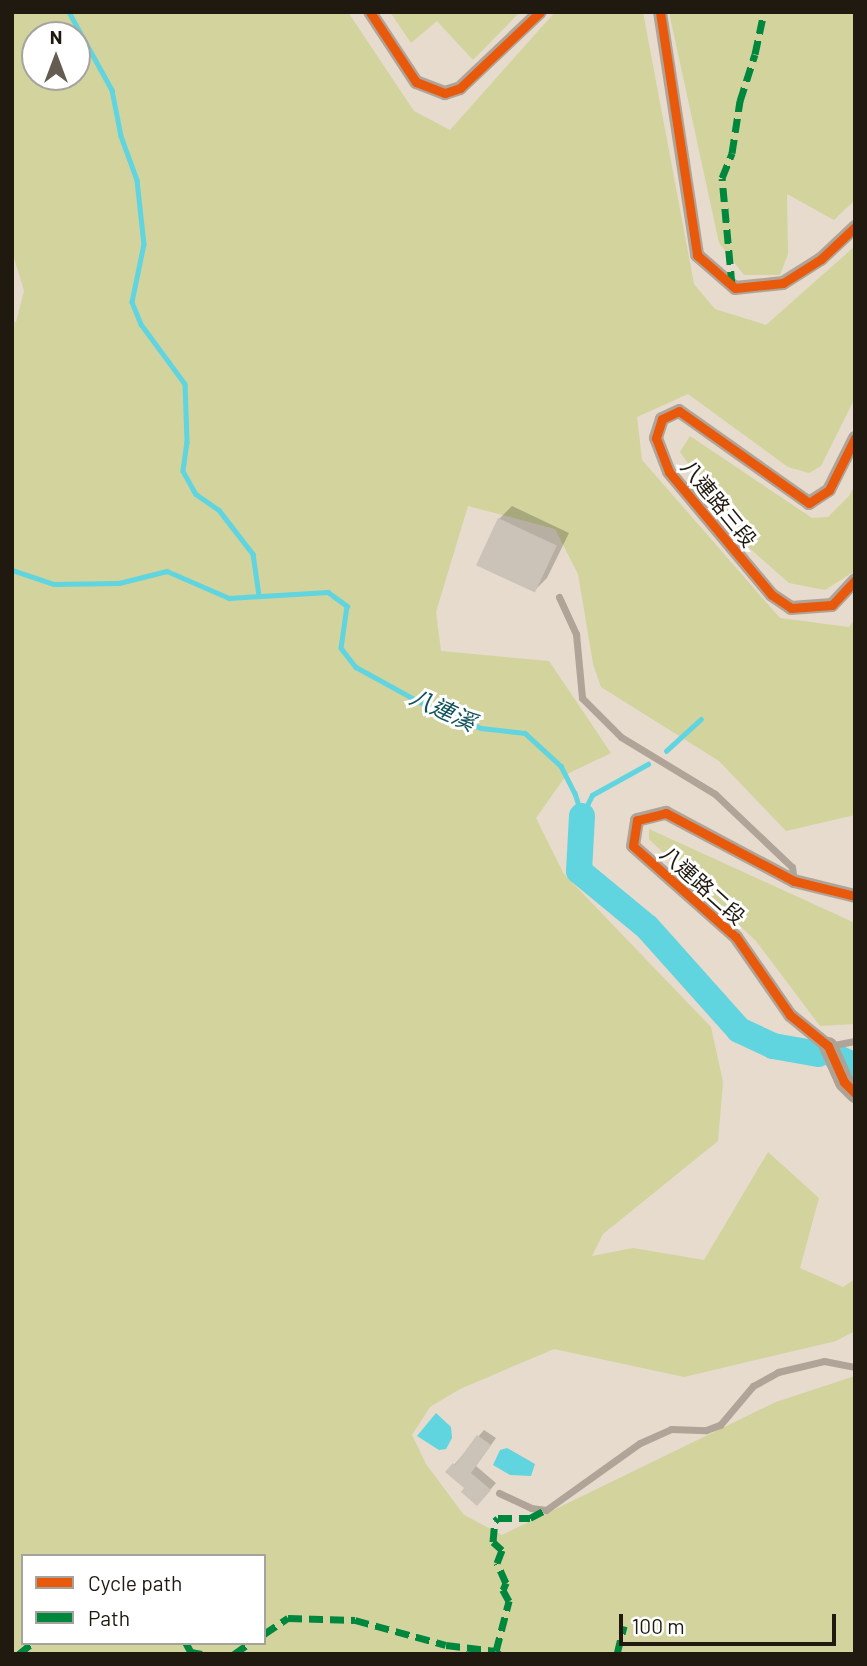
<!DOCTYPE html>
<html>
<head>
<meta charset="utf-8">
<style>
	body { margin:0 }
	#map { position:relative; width:867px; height:1666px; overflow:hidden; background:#e6dbcc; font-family:Barlow,"Noto Sans TC",sans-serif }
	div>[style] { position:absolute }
	.green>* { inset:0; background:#d3d39d }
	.water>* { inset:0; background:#60d4df }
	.shadow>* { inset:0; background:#0003 }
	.stream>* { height:4.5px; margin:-2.25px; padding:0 2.25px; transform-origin:2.25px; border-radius:2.25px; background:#60d4df }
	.river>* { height:26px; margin:-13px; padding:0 13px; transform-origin:13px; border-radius:13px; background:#60d4df }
	.building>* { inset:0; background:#cbc3b7; transform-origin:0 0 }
	.lane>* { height:7px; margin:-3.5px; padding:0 3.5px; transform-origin:3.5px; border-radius:3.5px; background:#afa497 }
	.street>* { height:14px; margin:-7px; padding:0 7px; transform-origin:7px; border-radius:7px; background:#afa497 }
	.secondary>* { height:19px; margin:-9.5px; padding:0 9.5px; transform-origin:9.5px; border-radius:9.5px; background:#aea294 }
	.quiet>* { height:7px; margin-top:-3.5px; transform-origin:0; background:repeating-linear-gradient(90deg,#00873e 0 14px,transparent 0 21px) }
	.cycleway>* { height:9px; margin:-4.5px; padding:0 4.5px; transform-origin:4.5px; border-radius:4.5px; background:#e8590c }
	span { translate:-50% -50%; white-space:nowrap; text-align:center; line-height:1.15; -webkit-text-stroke:6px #fff; paint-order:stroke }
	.street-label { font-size:21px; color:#20190f }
	.water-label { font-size:23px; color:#10525b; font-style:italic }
	.frame { position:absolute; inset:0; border:14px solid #20190f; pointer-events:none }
	.legend { position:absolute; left:21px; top:1554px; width:245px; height:91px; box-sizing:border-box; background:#fff; border:2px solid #a6a39f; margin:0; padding:9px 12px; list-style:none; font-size:21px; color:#20190f }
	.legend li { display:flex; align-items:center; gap:14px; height:35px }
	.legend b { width:35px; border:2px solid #a6a39f }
	.north { position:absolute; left:21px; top:21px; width:70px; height:70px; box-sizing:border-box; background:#fff; border:2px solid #a6a39f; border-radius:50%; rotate:0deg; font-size:19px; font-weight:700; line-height:28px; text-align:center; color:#20190f }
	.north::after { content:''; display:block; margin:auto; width:24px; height:32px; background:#655d51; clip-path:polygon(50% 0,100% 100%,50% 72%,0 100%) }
	.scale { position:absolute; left:619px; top:1614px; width:217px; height:32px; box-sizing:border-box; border:4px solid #20190f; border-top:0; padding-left:9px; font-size:21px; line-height:24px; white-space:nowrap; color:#20190f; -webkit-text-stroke:5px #fff; paint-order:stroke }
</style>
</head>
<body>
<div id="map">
	<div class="green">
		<div style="clip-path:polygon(evenodd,12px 12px,348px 12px,414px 111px,450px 130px,555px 12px,643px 12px,694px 284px,715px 309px,766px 325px,855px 246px,855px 398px,821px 466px,809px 473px,788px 467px,688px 394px,637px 417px,642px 460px,780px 618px,849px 627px,855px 619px,855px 815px,786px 831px,719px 761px,601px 687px,593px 664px,578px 574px,555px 529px,468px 506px,436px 612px,441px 651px,549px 661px,611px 753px,567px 774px,536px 818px,564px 874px,711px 1027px,723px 1082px,718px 1141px,603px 1234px,592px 1256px,633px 1248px,704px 1260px,768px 1152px,819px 1198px,800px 1268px,843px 1287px,855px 1279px,855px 1331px,836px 1341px,684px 1377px,554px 1349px,460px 1389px,430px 1407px,412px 1435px,426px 1464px,464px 1515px,502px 1535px,776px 1402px,855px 1376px,855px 1654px,12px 1654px,12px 322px,16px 322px,24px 291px,12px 251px,12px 12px,35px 35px,77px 35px,77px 77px,35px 77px,35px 35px,12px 12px,23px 1556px,264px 1556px,264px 1643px,23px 1643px,23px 1556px)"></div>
		<div style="clip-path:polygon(390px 12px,520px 12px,473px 60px,437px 21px,411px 43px)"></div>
		<div style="clip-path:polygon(669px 12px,855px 12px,855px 200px,834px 220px,787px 194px,788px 254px,780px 275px,744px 275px,719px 243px)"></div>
		<div style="clip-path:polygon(690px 436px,812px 518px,828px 517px,849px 496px,855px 484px,855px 571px,825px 590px,789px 583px,746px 545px,680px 452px)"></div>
		<div style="clip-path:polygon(649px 829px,855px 923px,855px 1024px,820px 1026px,756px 941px,649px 839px)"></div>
	</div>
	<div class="water">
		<div style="clip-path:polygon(436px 1413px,451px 1427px,452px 1438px,446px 1449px,439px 1450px,417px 1436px)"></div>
		<div style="clip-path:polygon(507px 1448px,535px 1464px,531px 1476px,510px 1475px,493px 1465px,500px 1450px)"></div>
	</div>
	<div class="shadow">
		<div style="clip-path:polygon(512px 506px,569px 533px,547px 578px,534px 591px,499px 519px)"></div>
		<div style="clip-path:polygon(484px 1430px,496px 1438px,476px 1466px,496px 1483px,483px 1498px,448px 1472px)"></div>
	</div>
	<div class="stream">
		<div style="left:69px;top:12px;width:89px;rotate:61.1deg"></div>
		<div style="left:112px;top:90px;width:47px;rotate:78.9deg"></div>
		<div style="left:121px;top:136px;width:47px;rotate:70deg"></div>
		<div style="left:137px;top:180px;width:64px;rotate:83.8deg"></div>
		<div style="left:144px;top:244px;width:59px;rotate:101.7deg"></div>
		<div style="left:132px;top:302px;width:24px;rotate:68deg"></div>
		<div style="left:141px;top:324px;width:74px;rotate:53.7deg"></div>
		<div style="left:185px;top:384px;width:58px;rotate:88deg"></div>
		<div style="left:187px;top:442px;width:29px;rotate:98deg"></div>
		<div style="left:183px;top:471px;width:26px;rotate:61deg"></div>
		<div style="left:196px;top:494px;width:28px;rotate:35deg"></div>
		<div style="left:219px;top:510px;width:56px;rotate:52.3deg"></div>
		<div style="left:253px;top:554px;width:41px;rotate:81.7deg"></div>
		<div style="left:12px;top:570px;width:44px;rotate:18.4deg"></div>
		<div style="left:54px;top:584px;width:65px;rotate:-0.9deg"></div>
		<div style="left:119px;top:583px;width:49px;rotate:-14deg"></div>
		<div style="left:167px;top:571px;width:68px;rotate:23.5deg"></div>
		<div style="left:229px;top:598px;width:99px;rotate:-3.5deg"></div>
		<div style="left:328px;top:592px;width:24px;rotate:36deg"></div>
		<div style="left:347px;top:606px;width:42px;rotate:98.1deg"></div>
		<div style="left:341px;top:648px;width:24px;rotate:52deg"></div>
		<div style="left:356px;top:667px;width:83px;rotate:28.7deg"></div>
		<div style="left:429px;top:707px;width:56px;rotate:22deg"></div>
		<div style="left:481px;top:728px;width:44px;rotate:6.5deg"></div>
		<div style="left:525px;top:733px;width:49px;rotate:42.5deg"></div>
		<div style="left:561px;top:766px;width:30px;rotate:63deg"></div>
		<div style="left:575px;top:793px;width:24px;rotate:73deg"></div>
		<div style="left:666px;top:751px;width:47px;rotate:-42.4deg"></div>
		<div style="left:582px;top:815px;width:22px;rotate:-63deg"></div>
		<div style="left:592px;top:795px;width:64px;rotate:-29deg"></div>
	</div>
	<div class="river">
		<div style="left:582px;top:816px;width:55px;rotate:93.1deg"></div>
		<div style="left:579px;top:871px;width:88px;rotate:39.5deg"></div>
		<div style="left:647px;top:927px;width:138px;rotate:48.2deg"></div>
		<div style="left:739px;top:1030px;width:38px;rotate:25deg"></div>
		<div style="left:773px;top:1046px;width:46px;rotate:10.1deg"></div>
		<div style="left:836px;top:1057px;width:21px;rotate:25deg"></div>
	</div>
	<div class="building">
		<div style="left:498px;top:518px;width:65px;height:52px;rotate:25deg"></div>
		<div style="clip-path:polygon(477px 1435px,491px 1445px,471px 1473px,491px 1490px,477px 1506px,461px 1492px,464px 1488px,445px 1472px,453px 1463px,455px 1465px)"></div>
	</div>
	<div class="lane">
		<div style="left:559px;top:597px;width:41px;rotate:65.3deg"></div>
		<div style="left:576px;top:634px;width:64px;rotate:84.6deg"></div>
		<div style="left:582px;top:698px;width:55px;rotate:45deg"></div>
		<div style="left:621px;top:737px;width:110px;rotate:31.2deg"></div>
		<div style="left:715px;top:794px;width:106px;rotate:43.5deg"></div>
		<div style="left:792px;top:867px;width:14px;rotate:82deg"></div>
		<div style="left:829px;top:1046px;width:26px;rotate:-11deg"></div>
		<div style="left:499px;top:1493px;width:35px;rotate:25deg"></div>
		<div style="left:531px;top:1508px;width:15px;rotate:8deg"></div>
		<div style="left:546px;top:1510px;width:115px;rotate:-35.5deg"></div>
		<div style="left:640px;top:1443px;width:34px;rotate:-24deg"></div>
		<div style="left:671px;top:1429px;width:35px;rotate:2deg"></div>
		<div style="left:706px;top:1430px;width:15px;rotate:-20deg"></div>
		<div style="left:720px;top:1425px;width:51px;rotate:-49.8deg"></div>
		<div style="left:753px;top:1386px;width:29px;rotate:-29deg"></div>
		<div style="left:778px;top:1372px;width:47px;rotate:-13.4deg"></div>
		<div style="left:824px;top:1361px;width:32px;rotate:11deg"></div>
	</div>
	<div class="street">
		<div style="left:370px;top:12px;width:84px;rotate:56.7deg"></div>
		<div style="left:416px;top:82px;width:31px;rotate:21deg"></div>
		<div style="left:445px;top:93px;width:16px;rotate:-18deg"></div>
		<div style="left:460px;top:88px;width:110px;rotate:-43.5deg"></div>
		<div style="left:660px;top:12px;width:246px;rotate:81.3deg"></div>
		<div style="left:697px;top:255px;width:50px;rotate:41deg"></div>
		<div style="left:735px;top:288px;width:48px;rotate:-5.9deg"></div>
		<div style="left:783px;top:283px;width:45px;rotate:-32.3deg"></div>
		<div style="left:821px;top:259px;width:47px;rotate:-43.3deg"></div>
		<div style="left:855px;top:438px;width:58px;rotate:116.6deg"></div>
		<div style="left:829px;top:490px;width:24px;rotate:147deg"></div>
		<div style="left:809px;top:503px;width:159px;rotate:-144.7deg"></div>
		<div style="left:679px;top:411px;width:19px;rotate:155deg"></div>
		<div style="left:662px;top:419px;width:20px;rotate:108deg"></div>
		<div style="left:656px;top:438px;width:36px;rotate:69deg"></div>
		<div style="left:669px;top:472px;width:160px;rotate:50.1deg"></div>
		<div style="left:772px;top:595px;width:23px;rotate:34deg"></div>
		<div style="left:791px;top:608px;width:41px;rotate:-4.2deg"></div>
		<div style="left:832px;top:605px;width:34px;rotate:-47deg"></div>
		<div style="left:828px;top:1046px;width:49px;rotate:-140.8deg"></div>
		<div style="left:790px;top:1015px;width:95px;rotate:-124.7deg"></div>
		<div style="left:736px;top:937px;width:137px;rotate:-138.5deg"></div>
		<div style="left:633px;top:846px;width:26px;rotate:-81deg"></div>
		<div style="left:637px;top:820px;width:30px;rotate:-14deg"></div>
		<div style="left:666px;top:813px;width:145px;rotate:28deg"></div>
		<div style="left:794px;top:881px;width:63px;rotate:13.8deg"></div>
	</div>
	<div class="secondary">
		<div style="left:828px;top:1046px;width:39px;rotate:66deg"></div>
		<div style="left:844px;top:1082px;width:16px;rotate:45deg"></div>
	</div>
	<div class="quiet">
		<div style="left:732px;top:285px;width:107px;rotate:-95.3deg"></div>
		<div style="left:722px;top:178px;width:27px;rotate:-68deg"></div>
		<div style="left:732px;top:153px;width:53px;rotate:-81.3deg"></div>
		<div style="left:740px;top:101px;width:49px;rotate:-72.3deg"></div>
		<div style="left:755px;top:54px;width:43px;rotate:-77.9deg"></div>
		<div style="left:264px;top:1634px;width:29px;rotate:-34deg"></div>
		<div style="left:288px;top:1618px;width:67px;rotate:1.7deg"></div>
		<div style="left:355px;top:1620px;width:94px;rotate:15.4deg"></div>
		<div style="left:446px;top:1645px;width:50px;rotate:6.8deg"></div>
		<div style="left:186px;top:1643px;width:10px;rotate:61deg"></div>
		<div style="left:191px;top:1652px;width:11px;rotate:10deg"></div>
		<div style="left:19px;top:1654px;width:17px;rotate:-40deg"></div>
		<div style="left:234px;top:1654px;width:19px;rotate:-35deg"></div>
		<div style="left:499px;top:1654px;width:4px;rotate:-135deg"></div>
		<div style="left:496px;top:1651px;width:52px;rotate:-75.4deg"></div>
		<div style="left:509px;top:1601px;width:13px;rotate:-119deg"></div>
		<div style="left:503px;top:1590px;width:8px;rotate:-67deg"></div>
		<div style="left:506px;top:1583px;width:22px;rotate:-114deg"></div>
		<div style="left:497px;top:1563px;width:14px;rotate:-69deg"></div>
		<div style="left:502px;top:1550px;width:12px;rotate:-138deg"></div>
		<div style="left:493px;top:1542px;width:21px;rotate:-85deg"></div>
		<div style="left:495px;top:1521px;width:4px;rotate:-45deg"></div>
		<div style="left:498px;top:1518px;width:32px"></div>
		<div style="left:530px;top:1518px;width:19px;rotate:-28deg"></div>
		<div style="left:617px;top:1654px;width:29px;rotate:-76deg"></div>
	</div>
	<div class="cycleway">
		<div style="left:370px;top:12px;width:84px;rotate:56.7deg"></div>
		<div style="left:416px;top:82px;width:31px;rotate:21deg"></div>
		<div style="left:445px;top:93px;width:16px;rotate:-18deg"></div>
		<div style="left:460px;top:88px;width:110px;rotate:-43.5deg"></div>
		<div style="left:660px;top:12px;width:246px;rotate:81.3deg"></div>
		<div style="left:697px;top:255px;width:50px;rotate:41deg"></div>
		<div style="left:735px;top:288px;width:48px;rotate:-5.9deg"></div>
		<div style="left:783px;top:283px;width:45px;rotate:-32.3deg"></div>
		<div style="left:821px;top:259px;width:47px;rotate:-43.3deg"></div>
		<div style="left:855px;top:438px;width:58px;rotate:116.6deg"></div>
		<div style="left:829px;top:490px;width:24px;rotate:147deg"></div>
		<div style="left:809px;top:503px;width:159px;rotate:-144.7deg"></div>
		<div style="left:679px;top:411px;width:19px;rotate:155deg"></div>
		<div style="left:662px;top:419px;width:20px;rotate:108deg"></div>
		<div style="left:656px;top:438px;width:36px;rotate:69deg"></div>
		<div style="left:669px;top:472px;width:160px;rotate:50.1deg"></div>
		<div style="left:772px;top:595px;width:23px;rotate:34deg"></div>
		<div style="left:791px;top:608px;width:41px;rotate:-4.2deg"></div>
		<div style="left:832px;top:605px;width:34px;rotate:-47deg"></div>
		<div style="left:855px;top:896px;width:63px;rotate:-166.2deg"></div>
		<div style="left:794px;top:881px;width:145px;rotate:-152deg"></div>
		<div style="left:666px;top:813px;width:30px;rotate:166deg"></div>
		<div style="left:637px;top:820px;width:26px;rotate:99deg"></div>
		<div style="left:633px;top:846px;width:137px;rotate:41.5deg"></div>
		<div style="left:736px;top:937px;width:95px;rotate:55.3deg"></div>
		<div style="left:790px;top:1015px;width:49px;rotate:39.2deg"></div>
		<div style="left:828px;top:1046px;width:39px;rotate:66deg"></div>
		<div style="left:844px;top:1082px;width:16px;rotate:45deg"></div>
	</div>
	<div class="street-label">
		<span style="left:719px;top:503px;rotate:51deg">八連路三段</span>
		<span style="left:703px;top:885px;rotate:42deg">八連路二段</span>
	</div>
	<div class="water-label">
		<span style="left:443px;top:709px;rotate:25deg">八連溪</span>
	</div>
	<div class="frame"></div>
	<ul class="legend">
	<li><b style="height:9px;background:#e8590c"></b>Cycle path</li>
	<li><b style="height:9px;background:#00873e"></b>Path</li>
	</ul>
	<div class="north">N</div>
	<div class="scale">100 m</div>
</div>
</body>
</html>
